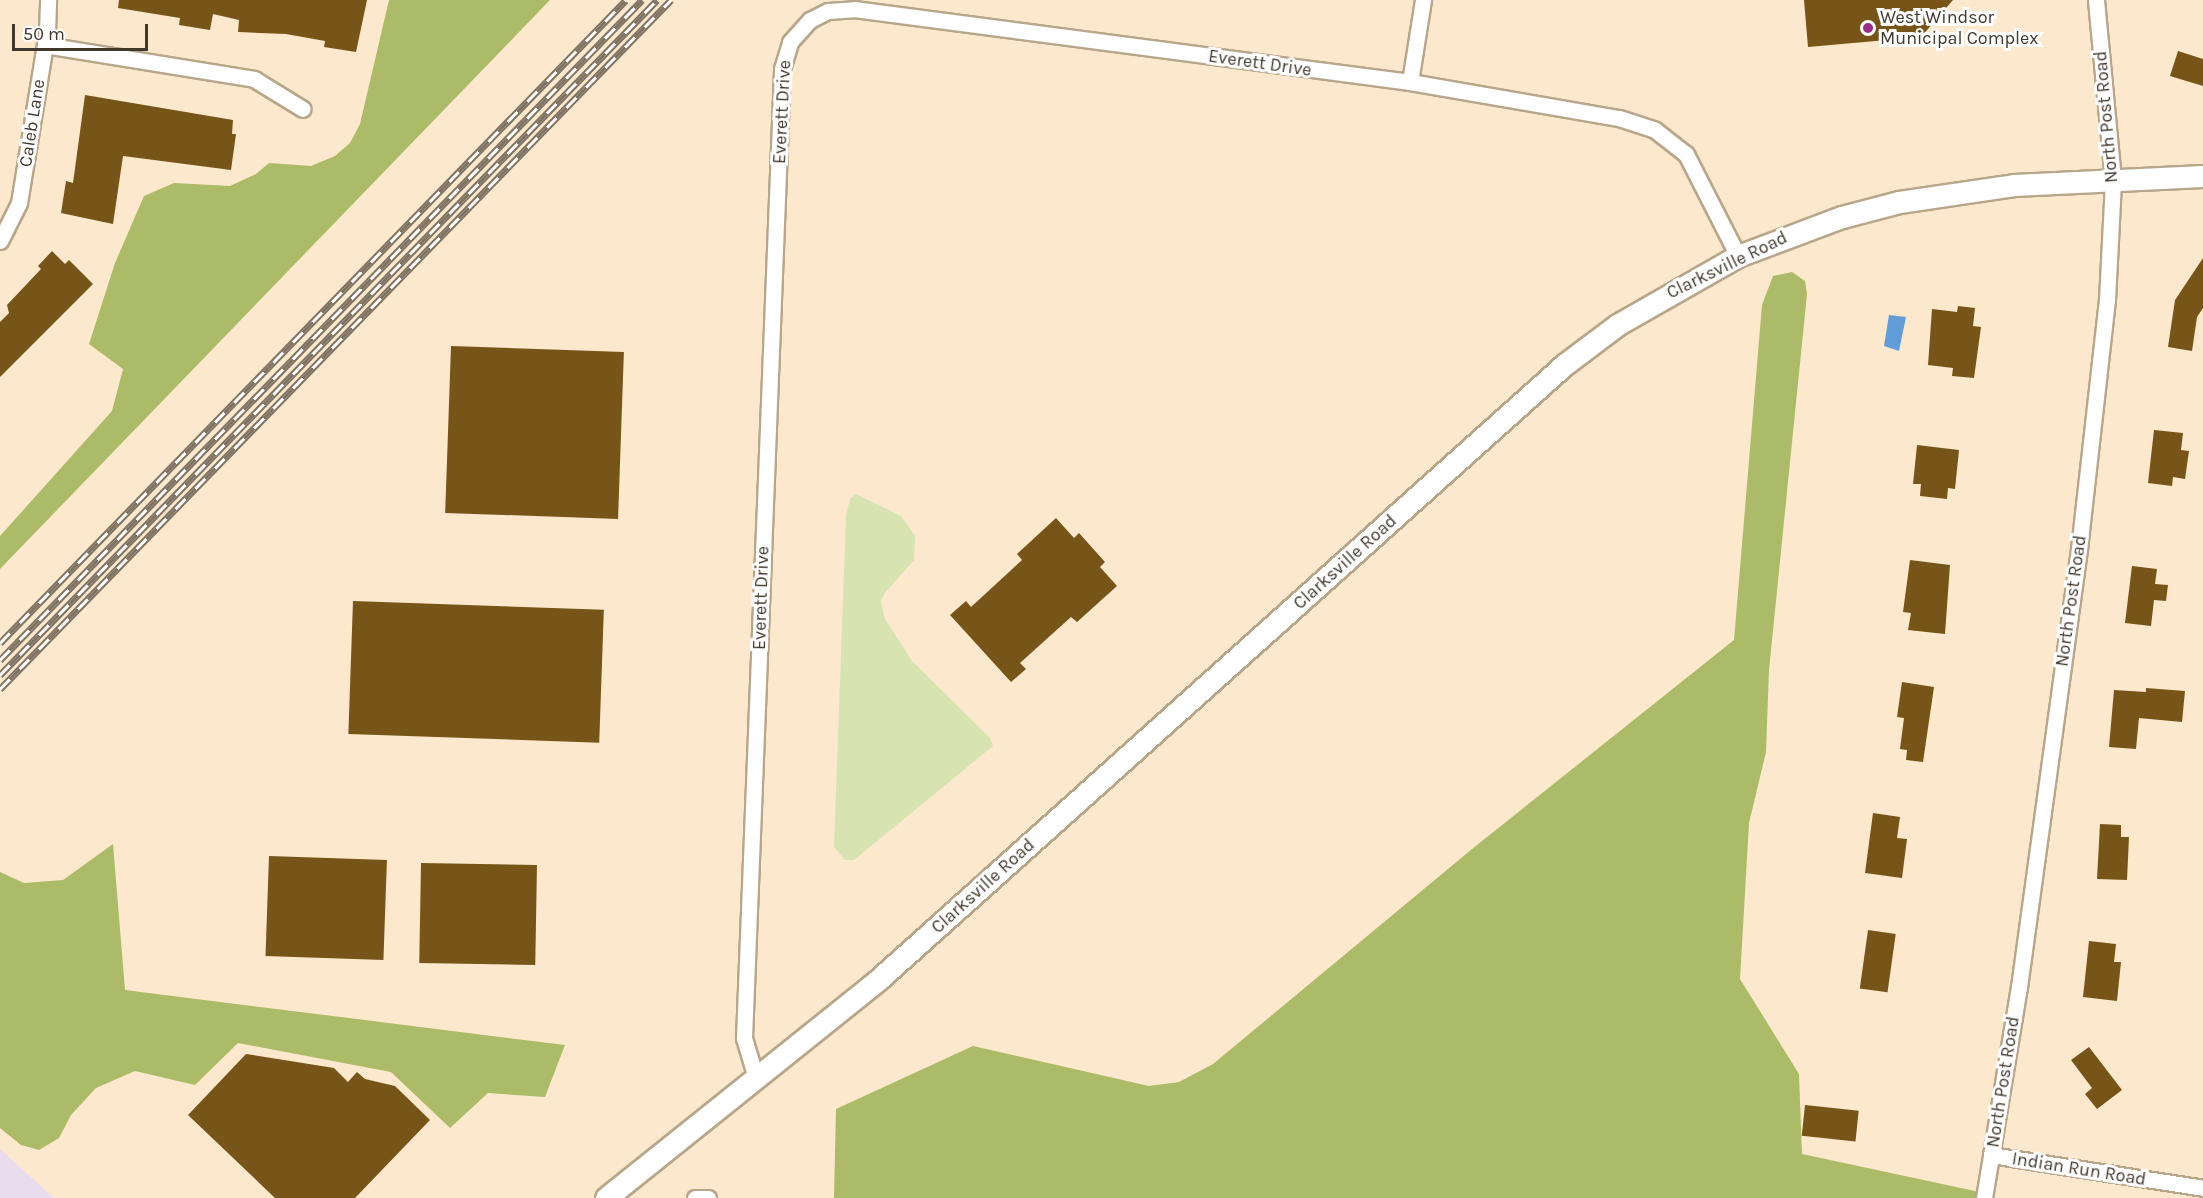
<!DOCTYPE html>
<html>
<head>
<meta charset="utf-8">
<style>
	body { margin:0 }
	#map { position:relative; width:2203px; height:1198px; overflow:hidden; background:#fce8cc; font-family:Karla,sans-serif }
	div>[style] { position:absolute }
	.commercial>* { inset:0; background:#eadcef }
	.green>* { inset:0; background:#d8e3b2 }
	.forest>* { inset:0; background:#abbb67 }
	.water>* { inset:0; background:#619dd9 }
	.building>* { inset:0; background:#775518; transform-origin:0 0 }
	.roads { filter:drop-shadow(2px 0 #b8a68b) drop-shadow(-2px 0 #b8a68b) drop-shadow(0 2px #b8a68b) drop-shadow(0 -2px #b8a68b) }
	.street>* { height:15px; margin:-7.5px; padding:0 7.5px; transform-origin:7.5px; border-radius:7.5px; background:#fff }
	.secondary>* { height:21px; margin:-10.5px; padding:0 10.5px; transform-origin:10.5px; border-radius:10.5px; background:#fff }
	.rail>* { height:7px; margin-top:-3.5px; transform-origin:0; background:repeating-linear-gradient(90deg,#fff 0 14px,#7f7363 0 28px); box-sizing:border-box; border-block:2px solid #7f7363 }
	.dots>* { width:16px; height:16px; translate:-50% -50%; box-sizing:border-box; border:3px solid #fff; border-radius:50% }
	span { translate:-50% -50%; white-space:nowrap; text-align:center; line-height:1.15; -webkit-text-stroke:6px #fff; paint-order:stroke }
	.poi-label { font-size:18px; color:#40382d }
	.left { translate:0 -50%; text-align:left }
	.street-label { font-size:18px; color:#40382d }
	.scale { position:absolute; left:12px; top:24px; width:136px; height:27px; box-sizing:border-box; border:3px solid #40382d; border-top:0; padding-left:8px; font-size:18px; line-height:21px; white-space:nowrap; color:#40382d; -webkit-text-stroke:4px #fff; paint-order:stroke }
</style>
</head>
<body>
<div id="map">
	<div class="commercial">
		<div style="clip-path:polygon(0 1149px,54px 1198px,0 1198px)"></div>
	</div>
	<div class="green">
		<div style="clip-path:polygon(856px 494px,901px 516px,915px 536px,914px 560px,884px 594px,881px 602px,885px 619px,912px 661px,990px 738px,993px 746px,854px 860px,845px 860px,834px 847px,846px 516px,850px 499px)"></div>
	</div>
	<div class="forest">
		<div style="clip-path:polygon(389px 0,550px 0,0 569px,0 536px,112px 411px,123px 369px,89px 344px,115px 263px,144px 196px,174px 183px,230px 186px,256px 174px,269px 163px,311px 166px,335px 156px,350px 143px,360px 124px)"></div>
		<div style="clip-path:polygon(1792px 272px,1805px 281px,1807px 294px,1769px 670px,1766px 752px,1749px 823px,1740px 979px,1799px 1074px,1802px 1154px,1989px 1194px,1988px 1198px,834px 1198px,836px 1109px,973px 1046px,1149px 1086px,1179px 1082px,1213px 1064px,1472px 849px,1734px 640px,1762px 305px,1773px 276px)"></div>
		<div style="clip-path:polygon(113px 844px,125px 990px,565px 1045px,545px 1097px,488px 1093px,450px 1128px,391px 1072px,238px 1043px,195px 1085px,135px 1071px,96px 1088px,71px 1115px,59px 1138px,39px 1150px,21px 1145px,0 1128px,0 872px,24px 883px,63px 880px)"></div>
	</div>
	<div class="water">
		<div style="clip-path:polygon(1889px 315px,1906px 317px,1899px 351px,1884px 346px)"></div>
	</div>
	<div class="building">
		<div style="clip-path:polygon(119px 0,367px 0,356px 52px,324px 47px,325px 41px,286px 34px,238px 32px,239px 20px,213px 14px,210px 30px,179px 25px,180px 18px,118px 8px)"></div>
		<div style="clip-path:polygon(1804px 0,1953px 0,1921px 37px,1808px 47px)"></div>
		<div style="clip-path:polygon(2178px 51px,2203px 59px,2203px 86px,2170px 76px)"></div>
		<div style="clip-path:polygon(85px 95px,233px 120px,232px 134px,236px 134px,231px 170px,123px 156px,113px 224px,61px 213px,66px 181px,73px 183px)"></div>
		<div style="clip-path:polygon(52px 251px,65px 264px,69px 260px,93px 284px,0 377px,0 322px,9px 313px,7px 305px,41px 269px,38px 266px)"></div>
		<div style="clip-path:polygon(2203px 258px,2203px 308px,2197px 317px,2192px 351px,2168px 347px,2175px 300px)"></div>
		<div style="clip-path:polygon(1958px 306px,1975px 308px,1973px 326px,1981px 327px,1974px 378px,1952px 376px,1953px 368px,1928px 365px,1932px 309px,1957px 312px)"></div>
		<div style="left:451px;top:346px;width:173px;height:167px;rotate:2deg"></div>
		<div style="clip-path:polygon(2154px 430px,2183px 433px,2181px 450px,2189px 451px,2185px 479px,2173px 477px,2172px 486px,2148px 483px)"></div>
		<div style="clip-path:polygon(1917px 445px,1959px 450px,1955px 489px,1948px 488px,1947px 499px,1920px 496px,1921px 484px,1913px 484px)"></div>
		<div style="clip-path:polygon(1056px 518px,1074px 538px,1079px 533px,1105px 562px,1100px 567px,1117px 586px,1077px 622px,1071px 617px,1020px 663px,1026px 669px,1011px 682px,950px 615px,966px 601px,971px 607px,1022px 560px,1017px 554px)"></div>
		<div style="clip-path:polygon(1910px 560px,1950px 565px,1945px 634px,1908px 630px,1911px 613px,1903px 612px)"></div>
		<div style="clip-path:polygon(2132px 566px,2157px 569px,2155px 584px,2168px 585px,2166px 601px,2154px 600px,2151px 626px,2125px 623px)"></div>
		<div style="left:353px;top:601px;width:251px;height:133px;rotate:2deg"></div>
		<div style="clip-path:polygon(1902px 682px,1934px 687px,1923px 762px,1906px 760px,1907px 750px,1900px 749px,1904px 718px,1897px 717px)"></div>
		<div style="clip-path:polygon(2146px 688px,2185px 691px,2182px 722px,2139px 718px,2136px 749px,2109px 747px,2114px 690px,2146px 692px)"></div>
		<div style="clip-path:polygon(1873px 813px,1900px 817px,1897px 838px,1907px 839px,1902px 878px,1865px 873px)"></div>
		<div style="clip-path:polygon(2100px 824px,2121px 825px,2121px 837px,2129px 837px,2127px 880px,2097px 879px)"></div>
		<div style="left:269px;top:856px;width:118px;height:100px;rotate:2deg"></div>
		<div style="left:421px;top:863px;width:116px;height:100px;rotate:1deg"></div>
		<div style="left:1868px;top:930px;width:28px;height:59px;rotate:8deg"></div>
		<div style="clip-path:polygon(2089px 941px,2116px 944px,2114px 962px,2121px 962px,2117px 1001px,2083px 997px)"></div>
		<div style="clip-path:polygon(2089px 1047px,2122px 1090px,2097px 1109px,2085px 1094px,2092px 1088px,2071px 1060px)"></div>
		<div style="clip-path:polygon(246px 1054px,334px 1068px,348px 1082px,357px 1072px,365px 1079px,395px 1086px,430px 1120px,355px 1198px,275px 1198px,188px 1115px)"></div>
		<div style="left:1805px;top:1105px;width:54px;height:31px;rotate:6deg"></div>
	</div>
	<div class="roads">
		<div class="street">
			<div style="left:45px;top:45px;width:212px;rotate:9.2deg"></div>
			<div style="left:254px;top:79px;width:57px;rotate:31.5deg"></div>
			<div style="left:1410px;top:82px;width:83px;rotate:-81deg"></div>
			<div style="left:0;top:241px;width:42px;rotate:-63.4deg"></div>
			<div style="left:19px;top:203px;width:173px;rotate:-80.7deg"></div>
			<div style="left:47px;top:32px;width:32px;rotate:-88deg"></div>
			<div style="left:756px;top:1078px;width:42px;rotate:-106.7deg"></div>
			<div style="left:744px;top:1038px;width:970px;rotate:-87.75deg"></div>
			<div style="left:782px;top:69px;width:28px;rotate:-73deg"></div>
			<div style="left:790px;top:42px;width:30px;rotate:-48deg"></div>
			<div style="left:810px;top:20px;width:20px;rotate:-27deg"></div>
			<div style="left:828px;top:11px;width:26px;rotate:-4deg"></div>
			<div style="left:854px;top:9px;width:561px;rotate:7.48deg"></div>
			<div style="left:1410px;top:82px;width:212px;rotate:9.8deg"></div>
			<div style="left:1619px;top:118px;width:38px;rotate:18deg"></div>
			<div style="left:1655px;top:130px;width:39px;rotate:38deg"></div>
			<div style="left:1686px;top:154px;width:114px;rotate:63deg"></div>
			<div style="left:1991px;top:1155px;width:215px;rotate:8.8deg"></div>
			<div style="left:695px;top:1198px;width:13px"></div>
			<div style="left:1984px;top:1198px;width:214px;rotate:-80.6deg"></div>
			<div style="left:2019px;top:987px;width:442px;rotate:-82.2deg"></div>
			<div style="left:2079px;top:549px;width:251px;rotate:-83.6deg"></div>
			<div style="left:2107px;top:300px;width:120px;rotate:-87.1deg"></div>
			<div style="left:2113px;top:180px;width:181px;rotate:-95.4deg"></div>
		</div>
		<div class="secondary">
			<div style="left:606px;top:1198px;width:350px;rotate:-38.7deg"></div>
			<div style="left:879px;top:979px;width:920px;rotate:-41.87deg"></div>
			<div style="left:1564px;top:365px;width:66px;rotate:-37deg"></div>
			<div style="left:1617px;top:325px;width:139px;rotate:-29.7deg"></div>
			<div style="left:1738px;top:256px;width:111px;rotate:-20.6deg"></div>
			<div style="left:1842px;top:217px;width:59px;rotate:-14.7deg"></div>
			<div style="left:1899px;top:202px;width:116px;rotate:-8.4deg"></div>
			<div style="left:2014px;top:185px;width:189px;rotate:-2.7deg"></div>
		</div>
	</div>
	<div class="rail">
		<div style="left:0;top:643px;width:897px;rotate:-45.77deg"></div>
		<div style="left:0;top:660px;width:921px;rotate:-45.79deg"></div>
		<div style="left:0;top:675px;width:942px;rotate:-45.77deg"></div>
		<div style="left:0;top:689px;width:962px;rotate:-45.76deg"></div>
	</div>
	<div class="dots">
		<div style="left:1868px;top:28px;background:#9c2c89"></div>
	</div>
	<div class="poi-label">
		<span class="left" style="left:1880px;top:28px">West Windsor<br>Municipal Complex</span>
	</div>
	<div class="street-label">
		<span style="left:1260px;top:63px;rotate:8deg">Everett Drive</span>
		<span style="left:782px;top:112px;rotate:-87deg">Everett Drive</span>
		<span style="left:2106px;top:117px;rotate:-95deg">North Post Road</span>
		<span style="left:32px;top:123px;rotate:-81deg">Caleb Lane</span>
		<span style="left:1727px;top:265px;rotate:-26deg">Clarksville Road</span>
		<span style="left:1345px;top:562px;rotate:-42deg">Clarksville Road</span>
		<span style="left:761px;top:598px;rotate:-88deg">Everett Drive</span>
		<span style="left:2071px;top:601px;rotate:-82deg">North Post Road</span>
		<span style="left:983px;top:886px;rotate:-42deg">Clarksville Road</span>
		<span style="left:2003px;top:1082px;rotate:-81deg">North Post Road</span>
		<span style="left:2079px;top:1169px;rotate:9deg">Indian Run Road</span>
	</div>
	<div class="scale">50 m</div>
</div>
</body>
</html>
